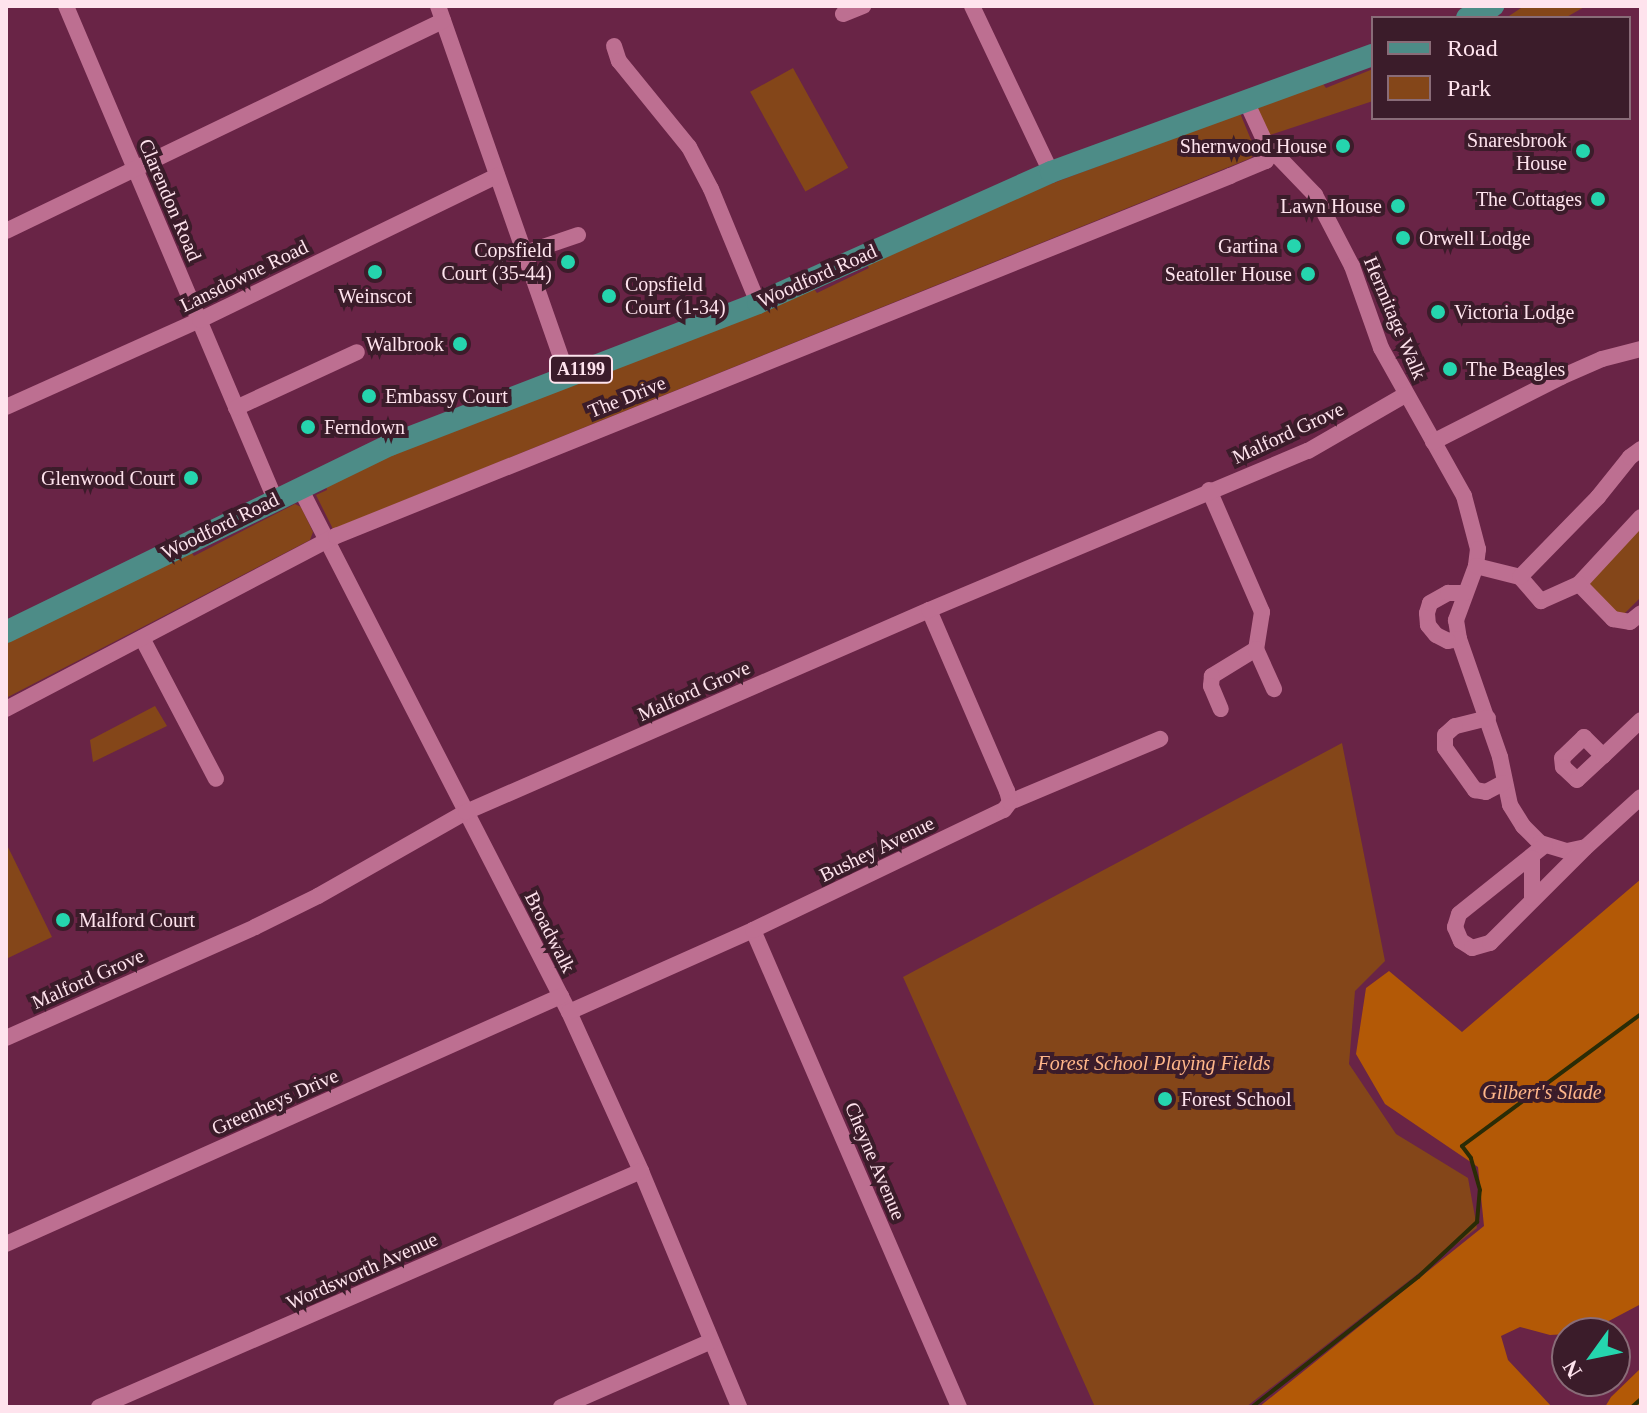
<!DOCTYPE html>
<html>
<head>
<meta charset="utf-8">
<style>
	body { margin:0 }
	#map { position:relative; width:1647px; height:1413px; overflow:hidden; background:#692446; font-family:Georgia,serif }
	div>[style] { position:absolute }
	.green>* { inset:0; background:#844619; transform-origin:0 0 }
	.forest>* { inset:0; background:#b35906 }
	.stream>* { height:4px; margin:-2px; padding:0 2px; transform-origin:2px; border-radius:2px; background:#2a2c06 }
	.minor>* { height:16px; margin:-8px; padding:0 8px; transform-origin:8px; border-radius:8px; background:#bd6f91 }
	.major>* { height:22px; margin:-11px; padding:0 11px; transform-origin:11px; border-radius:11px; background:#4d8c87 }
	.dots>* { width:22px; height:22px; translate:-50% -50%; box-sizing:border-box; border:4px solid #3b1c2a; border-radius:50% }
	span { translate:-50% -50%; white-space:nowrap; text-align:center; line-height:1.15; -webkit-text-stroke:8px #3b1c2a; paint-order:stroke }
	.shield-label span { padding:2px 6px; background:#3b1c2a; border:2px solid; border-radius:6px; -webkit-text-stroke-width:0 }
	.shield-label { font-size:18px; color:#fee3ed; font-weight:700 }
	.poi-label { font-size:20px; color:#fee3ed }
	.right { translate:-100% -50%; text-align:right }
	.left { translate:0 -50%; text-align:left }
	.street-label { font-size:20px; color:#fee3ed }
	.park-label { font-size:20px; color:#ffb68a; font-style:italic }
	.frame { position:absolute; inset:0; border:8px solid #fee3ed; pointer-events:none }
	.legend { position:absolute; left:1371px; top:16px; width:260px; height:104px; box-sizing:border-box; background:#3b1c2a; border:2px solid #896c78; margin:0; padding:10px 14px; list-style:none; font-size:24px; color:#fee3ed }
	.legend li { display:flex; align-items:center; gap:16px; height:40px }
	.legend b { width:40px; border:2px solid #896c78 }
	.north { position:absolute; left:1551px; top:1317px; width:80px; height:80px; box-sizing:border-box; background:#3b1c2a; border:2px solid #896c78; border-radius:50%; rotate:237deg; font-size:22px; font-weight:700; line-height:32px; text-align:center; color:#fee3ed }
	.north::after { content:''; display:block; margin:auto; width:28px; height:36px; background:#25d5ae; clip-path:polygon(50% 0,100% 100%,50% 72%,0 100%) }
</style>
</head>
<body>
<div id="map">
	<div class="green">
		<div style="clip-path:polygon(1524px 6px,1586px 6px,1565px 18px,1506px 18px)"></div>
		<div style="left:793px;top:68px;width:114px;height:49px;rotate:61deg"></div>
		<div style="clip-path:polygon(1373px 69px,1373px 101px,1270px 135px,1257px 110px,1261px 105px,1323px 84px,1326px 88px)"></div>
		<div style="clip-path:polygon(1240px 113px,1256px 152px,1251px 158px,333px 529px,316px 495px,327px 490px,326px 486px,393px 454px,814px 289px,817px 293px,869px 268px,867px 265px,1008px 200px)"></div>
		<div style="clip-path:polygon(295px 504px,301px 507px,313px 532px,310px 540px,6px 698px,6px 643px,191px 552px,194px 556px)"></div>
		<div style="clip-path:polygon(1641px 523px,1641px 597px,1624px 614px,1614px 614px,1589px 584px)"></div>
		<div style="clip-path:polygon(155px 706px,167px 726px,93px 762px,90px 740px)"></div>
		<div style="clip-path:polygon(1342px 743px,1385px 961px,1355px 991px,1349px 1064px,1396px 1134px,1468px 1178px,1477px 1228px,1246px 1407px,1095px 1407px,903px 977px)"></div>
		<div style="clip-path:polygon(6px 843px,52px 937px,6px 959px)"></div>
	</div>
	<div class="forest">
		<div style="clip-path:polygon(1641px 879px,1641px 1304px,1586px 1333px,1550px 1335px,1520px 1327px,1501px 1336px,1508px 1360px,1552px 1407px,1259px 1407px,1484px 1226px,1478px 1167px,1385px 1104px,1356px 1054px,1366px 988px,1389px 971px,1462px 1032px)"></div>
		<div style="clip-path:polygon(1641px 1368px,1641px 1407px,1605px 1407px,1611px 1397px)"></div>
	</div>
	<div class="stream">
		<div style="left:1252px;top:1407px;width:211px;rotate:-38.1deg"></div>
		<div style="left:1418px;top:1277px;width:81px;rotate:-43deg"></div>
		<div style="left:1477px;top:1222px;width:32px;rotate:-85deg"></div>
		<div style="left:1480px;top:1190px;width:33px;rotate:-106deg"></div>
		<div style="left:1471px;top:1158px;width:15px;rotate:-127deg"></div>
		<div style="left:1462px;top:1146px;width:222px;rotate:-36.4deg"></div>
		<div style="left:1632px;top:1407px;width:12px;rotate:-42deg"></div>
	</div>
	<div class="minor">
		<div style="left:66px;top:6px;width:535px;rotate:67.03deg"></div>
		<div style="left:438px;top:6px;width:390px;rotate:70.7deg"></div>
		<div style="left:972px;top:6px;width:184px;rotate:64.6deg"></div>
		<div style="left:843px;top:14px;width:22px;rotate:-22deg"></div>
		<div style="left:614px;top:46px;width:16px;rotate:72deg"></div>
		<div style="left:619px;top:61px;width:111px;rotate:50.9deg"></div>
		<div style="left:689px;top:147px;width:47px;rotate:62.4deg"></div>
		<div style="left:711px;top:189px;width:123px;rotate:67.6deg"></div>
		<div style="left:1246px;top:101px;width:47px;rotate:65.1deg"></div>
		<div style="left:1266px;top:144px;width:71px;rotate:46.1deg"></div>
		<div style="left:1315px;top:195px;width:80px;rotate:62.5deg"></div>
		<div style="left:1352px;top:266px;width:87px;rotate:70.5deg"></div>
		<div style="left:1381px;top:348px;width:170px;rotate:60.7deg"></div>
		<div style="left:1464px;top:496px;width:55px;rotate:75.2deg"></div>
		<div style="left:1478px;top:549px;width:17px;rotate:97deg"></div>
		<div style="left:1476px;top:566px;width:58px;rotate:110.3deg"></div>
		<div style="left:1456px;top:620px;width:19px;rotate:81deg"></div>
		<div style="left:1459px;top:639px;width:125px;rotate:70.8deg"></div>
		<div style="left:1500px;top:757px;width:49px;rotate:78.2deg"></div>
		<div style="left:1510px;top:805px;width:25px;rotate:58deg"></div>
		<div style="left:1523px;top:826px;width:24px;rotate:45deg"></div>
		<div style="left:1540px;top:843px;width:28px;rotate:17deg"></div>
		<div style="left:1567px;top:851px;width:19px;rotate:-12deg"></div>
		<div style="left:1586px;top:847px;width:74px;rotate:-42.3deg"></div>
		<div style="left:6px;top:231px;width:485px;rotate:-25.7deg"></div>
		<div style="left:525px;top:253px;width:56px;rotate:-18.8deg"></div>
		<div style="left:6px;top:407px;width:213px;rotate:-24.2deg"></div>
		<div style="left:200px;top:320px;width:330px;rotate:-25.9deg"></div>
		<div style="left:236px;top:408px;width:133px;rotate:-24.8deg"></div>
		<div style="left:1433px;top:442px;width:144px;rotate:-26.9deg"></div>
		<div style="left:1561px;top:377px;width:45px;rotate:-23.7deg"></div>
		<div style="left:1602px;top:359px;width:40px;rotate:-14.4deg"></div>
		<div style="left:300px;top:488px;width:589px;rotate:62.83deg"></div>
		<div style="left:569px;top:1012px;width:175px;rotate:65.6deg"></div>
		<div style="left:641px;top:1171px;width:256px;rotate:67.4deg"></div>
		<div style="left:1209px;top:490px;width:133px;rotate:66.5deg"></div>
		<div style="left:1262px;top:612px;width:37px;rotate:99deg"></div>
		<div style="left:1256px;top:649px;width:52px;rotate:148.5deg"></div>
		<div style="left:1212px;top:676px;width:10px;rotate:96deg"></div>
		<div style="left:1211px;top:686px;width:25px;rotate:67deg"></div>
		<div style="left:1641px;top:517px;width:91px;rotate:132.8deg"></div>
		<div style="left:1579px;top:584px;width:49px;rotate:45.8deg"></div>
		<div style="left:1613px;top:619px;width:17px;rotate:10deg"></div>
		<div style="left:1630px;top:622px;width:14px;rotate:-39deg"></div>
		<div style="left:1476px;top:566px;width:45px;rotate:14deg"></div>
		<div style="left:1520px;top:577px;width:32px;rotate:49deg"></div>
		<div style="left:1541px;top:601px;width:42px;rotate:-24.1deg"></div>
		<div style="left:1520px;top:577px;width:112px;rotate:-45.7deg"></div>
		<div style="left:1598px;top:497px;width:51px;rotate:-51.3deg"></div>
		<div style="left:1630px;top:457px;width:14px;rotate:-36deg"></div>
		<div style="left:142px;top:638px;width:159px;rotate:62.3deg"></div>
		<div style="left:1459px;top:639px;width:11px;rotate:170deg"></div>
		<div style="left:1448px;top:641px;width:13px;rotate:-153deg"></div>
		<div style="left:1436px;top:635px;width:13px;rotate:-129deg"></div>
		<div style="left:1428px;top:625px;width:12px;rotate:-95deg"></div>
		<div style="left:1427px;top:613px;width:10px;rotate:-73deg"></div>
		<div style="left:1430px;top:603px;width:21px;rotate:-29deg"></div>
		<div style="left:1448px;top:593px;width:17px"></div>
		<div style="left:1256px;top:649px;width:44px;rotate:65.8deg"></div>
		<div style="left:6px;top:709px;width:373px;rotate:-27.7deg"></div>
		<div style="left:336px;top:536px;width:964px;rotate:-21.93deg"></div>
		<div style="left:1230px;top:176px;width:39px;rotate:-23deg"></div>
		<div style="left:1266px;top:161px;width:14px;rotate:-60deg"></div>
		<div style="left:1488px;top:718px;width:34px;rotate:166deg"></div>
		<div style="left:1455px;top:726px;width:13px;rotate:138deg"></div>
		<div style="left:1445px;top:735px;width:13px;rotate:90deg"></div>
		<div style="left:1445px;top:748px;width:52px;rotate:54.5deg"></div>
		<div style="left:1475px;top:790px;width:11px;rotate:10deg"></div>
		<div style="left:1486px;top:792px;width:19px;rotate:-28deg"></div>
		<div style="left:1603px;top:756px;width:27px;rotate:-135deg"></div>
		<div style="left:1584px;top:737px;width:30px;rotate:136deg"></div>
		<div style="left:1562px;top:758px;width:9px;rotate:84deg"></div>
		<div style="left:1563px;top:767px;width:19px;rotate:43deg"></div>
		<div style="left:1577px;top:780px;width:35px;rotate:-43deg"></div>
		<div style="left:1603px;top:756px;width:52px;rotate:-43.5deg"></div>
		<div style="left:1010px;top:802px;width:163px;rotate:-22.8deg"></div>
		<div style="left:1545px;top:845px;width:110px;rotate:141.3deg"></div>
		<div style="left:1459px;top:914px;width:14px;rotate:107deg"></div>
		<div style="left:1455px;top:927px;width:15px;rotate:67deg"></div>
		<div style="left:1461px;top:941px;width:13px;rotate:32deg"></div>
		<div style="left:1472px;top:948px;width:19px;rotate:-16deg"></div>
		<div style="left:1490px;top:943px;width:134px;rotate:-45deg"></div>
		<div style="left:1532px;top:858px;width:40px;rotate:90deg"></div>
		<div style="left:753px;top:930px;width:520px;rotate:66.64deg"></div>
		<div style="left:569px;top:1012px;width:201px;rotate:-24deg"></div>
		<div style="left:753px;top:930px;width:278px;rotate:-25.6deg"></div>
		<div style="left:1004px;top:810px;width:10px;rotate:-53deg"></div>
		<div style="left:1010px;top:802px;width:11px;rotate:-105deg"></div>
		<div style="left:1007px;top:791px;width:197px;rotate:-113.3deg"></div>
		<div style="left:6px;top:1038px;width:273px;rotate:-24deg"></div>
		<div style="left:255px;top:927px;width:70px;rotate:-26.2deg"></div>
		<div style="left:318px;top:896px;width:170px;rotate:-29.6deg"></div>
		<div style="left:466px;top:812px;width:505px;rotate:-23.57deg"></div>
		<div style="left:929px;top:610px;width:411px;rotate:-22.8deg"></div>
		<div style="left:1308px;top:451px;width:112px;rotate:-30deg"></div>
		<div style="left:6px;top:1244px;width:608px;rotate:-24.08deg"></div>
		<div style="left:99px;top:1407px;width:591px;rotate:-23.53deg"></div>
		<div style="left:561px;top:1407px;width:164px;rotate:-23.7deg"></div>
	</div>
	<div class="major">
		<div style="left:1467px;top:18px;width:29px;rotate:-25deg"></div>
		<div style="left:6px;top:632px;width:427px;rotate:-26deg"></div>
		<div style="left:390px;top:445px;width:394px;rotate:-21.1deg"></div>
		<div style="left:758px;top:303px;width:321px;rotate:-24.1deg"></div>
		<div style="left:1051px;top:172px;width:343px;rotate:-20deg"></div>
	</div>
	<div class="dots">
		<div style="left:1343px;top:146px;background:#25d5ae"></div>
		<div style="left:1583px;top:151px;background:#25d5ae"></div>
		<div style="left:1598px;top:199px;background:#25d5ae"></div>
		<div style="left:1398px;top:206px;background:#25d5ae"></div>
		<div style="left:1403px;top:238px;background:#25d5ae"></div>
		<div style="left:1294px;top:246px;background:#25d5ae"></div>
		<div style="left:568px;top:262px;background:#25d5ae"></div>
		<div style="left:375px;top:272px;background:#25d5ae"></div>
		<div style="left:1308px;top:274px;background:#25d5ae"></div>
		<div style="left:609px;top:296px;background:#25d5ae"></div>
		<div style="left:1438px;top:312px;background:#25d5ae"></div>
		<div style="left:460px;top:344px;background:#25d5ae"></div>
		<div style="left:1450px;top:369px;background:#25d5ae"></div>
		<div style="left:369px;top:396px;background:#25d5ae"></div>
		<div style="left:308px;top:427px;background:#25d5ae"></div>
		<div style="left:191px;top:478px;background:#25d5ae"></div>
		<div style="left:63px;top:920px;background:#25d5ae"></div>
		<div style="left:1165px;top:1099px;background:#25d5ae"></div>
	</div>
	<div class="shield-label">
		<span style="left:581px;top:369px">A1199</span>
	</div>
	<div class="poi-label">
		<span class="right" style="left:1567px;top:152px">Snaresbrook<br>House</span>
		<span class="right" style="left:1327px;top:146px">Shernwood House</span>
		<span class="right" style="left:1582px;top:199px">The Cottages</span>
		<span class="right" style="left:1382px;top:206px">Lawn House</span>
		<span class="left" style="left:1419px;top:238px">Orwell Lodge</span>
		<span class="right" style="left:1278px;top:246px">Gartina</span>
		<span class="right" style="left:552px;top:262px">Copsfield<br>Court (35-44)</span>
		<span class="right" style="left:1292px;top:274px">Seatoller House</span>
		<span class="left" style="left:625px;top:296px">Copsfield<br>Court (1-34)</span>
		<span style="left:375px;top:296px">Weinscot</span>
		<span class="left" style="left:1454px;top:312px">Victoria Lodge</span>
		<span class="right" style="left:444px;top:344px">Walbrook</span>
		<span class="left" style="left:1466px;top:369px">The Beagles</span>
		<span class="left" style="left:385px;top:396px">Embassy Court</span>
		<span class="left" style="left:324px;top:427px">Ferndown</span>
		<span class="right" style="left:175px;top:478px">Glenwood Court</span>
		<span class="left" style="left:79px;top:920px">Malford Court</span>
		<span class="left" style="left:1181px;top:1099px">Forest School</span>
	</div>
	<div class="street-label">
		<span style="left:170px;top:200px;rotate:67deg">Clarendon Road</span>
		<span style="left:244px;top:276px;rotate:-26deg">Lansdowne Road</span>
		<span style="left:817px;top:276px;rotate:-24deg">Woodford Road</span>
		<span style="left:1395px;top:318px;rotate:67deg">Hermitage Walk</span>
		<span style="left:627px;top:397px;rotate:-22deg">The Drive</span>
		<span style="left:1288px;top:433px;rotate:-25deg">Malford Grove</span>
		<span style="left:220px;top:526px;rotate:-26deg">Woodford Road</span>
		<span style="left:694px;top:691px;rotate:-24deg">Malford Grove</span>
		<span style="left:877px;top:849px;rotate:-26deg">Bushey Avenue</span>
		<span style="left:550px;top:932px;rotate:63deg">Broadwalk</span>
		<span style="left:88px;top:979px;rotate:-24deg">Malford Grove</span>
		<span style="left:275px;top:1102px;rotate:-24deg">Greenheys Drive</span>
		<span style="left:875px;top:1161px;rotate:67deg">Cheyne Avenue</span>
		<span style="left:362px;top:1271px;rotate:-24deg">Wordsworth Avenue</span>
	</div>
	<div class="park-label">
		<span style="left:1154px;top:1063px">Forest School Playing Fields</span>
		<span style="left:1542px;top:1092px">Gilbert's Slade</span>
	</div>
	<div class="frame"></div>
	<ul class="legend">
	<li><b style="height:10px;background:#4d8c87"></b>Road</li>
	<li><b style="height:22px;background:#844619"></b>Park</li>
	</ul>
	<div class="north">N</div>
</div>
</body>
</html>
